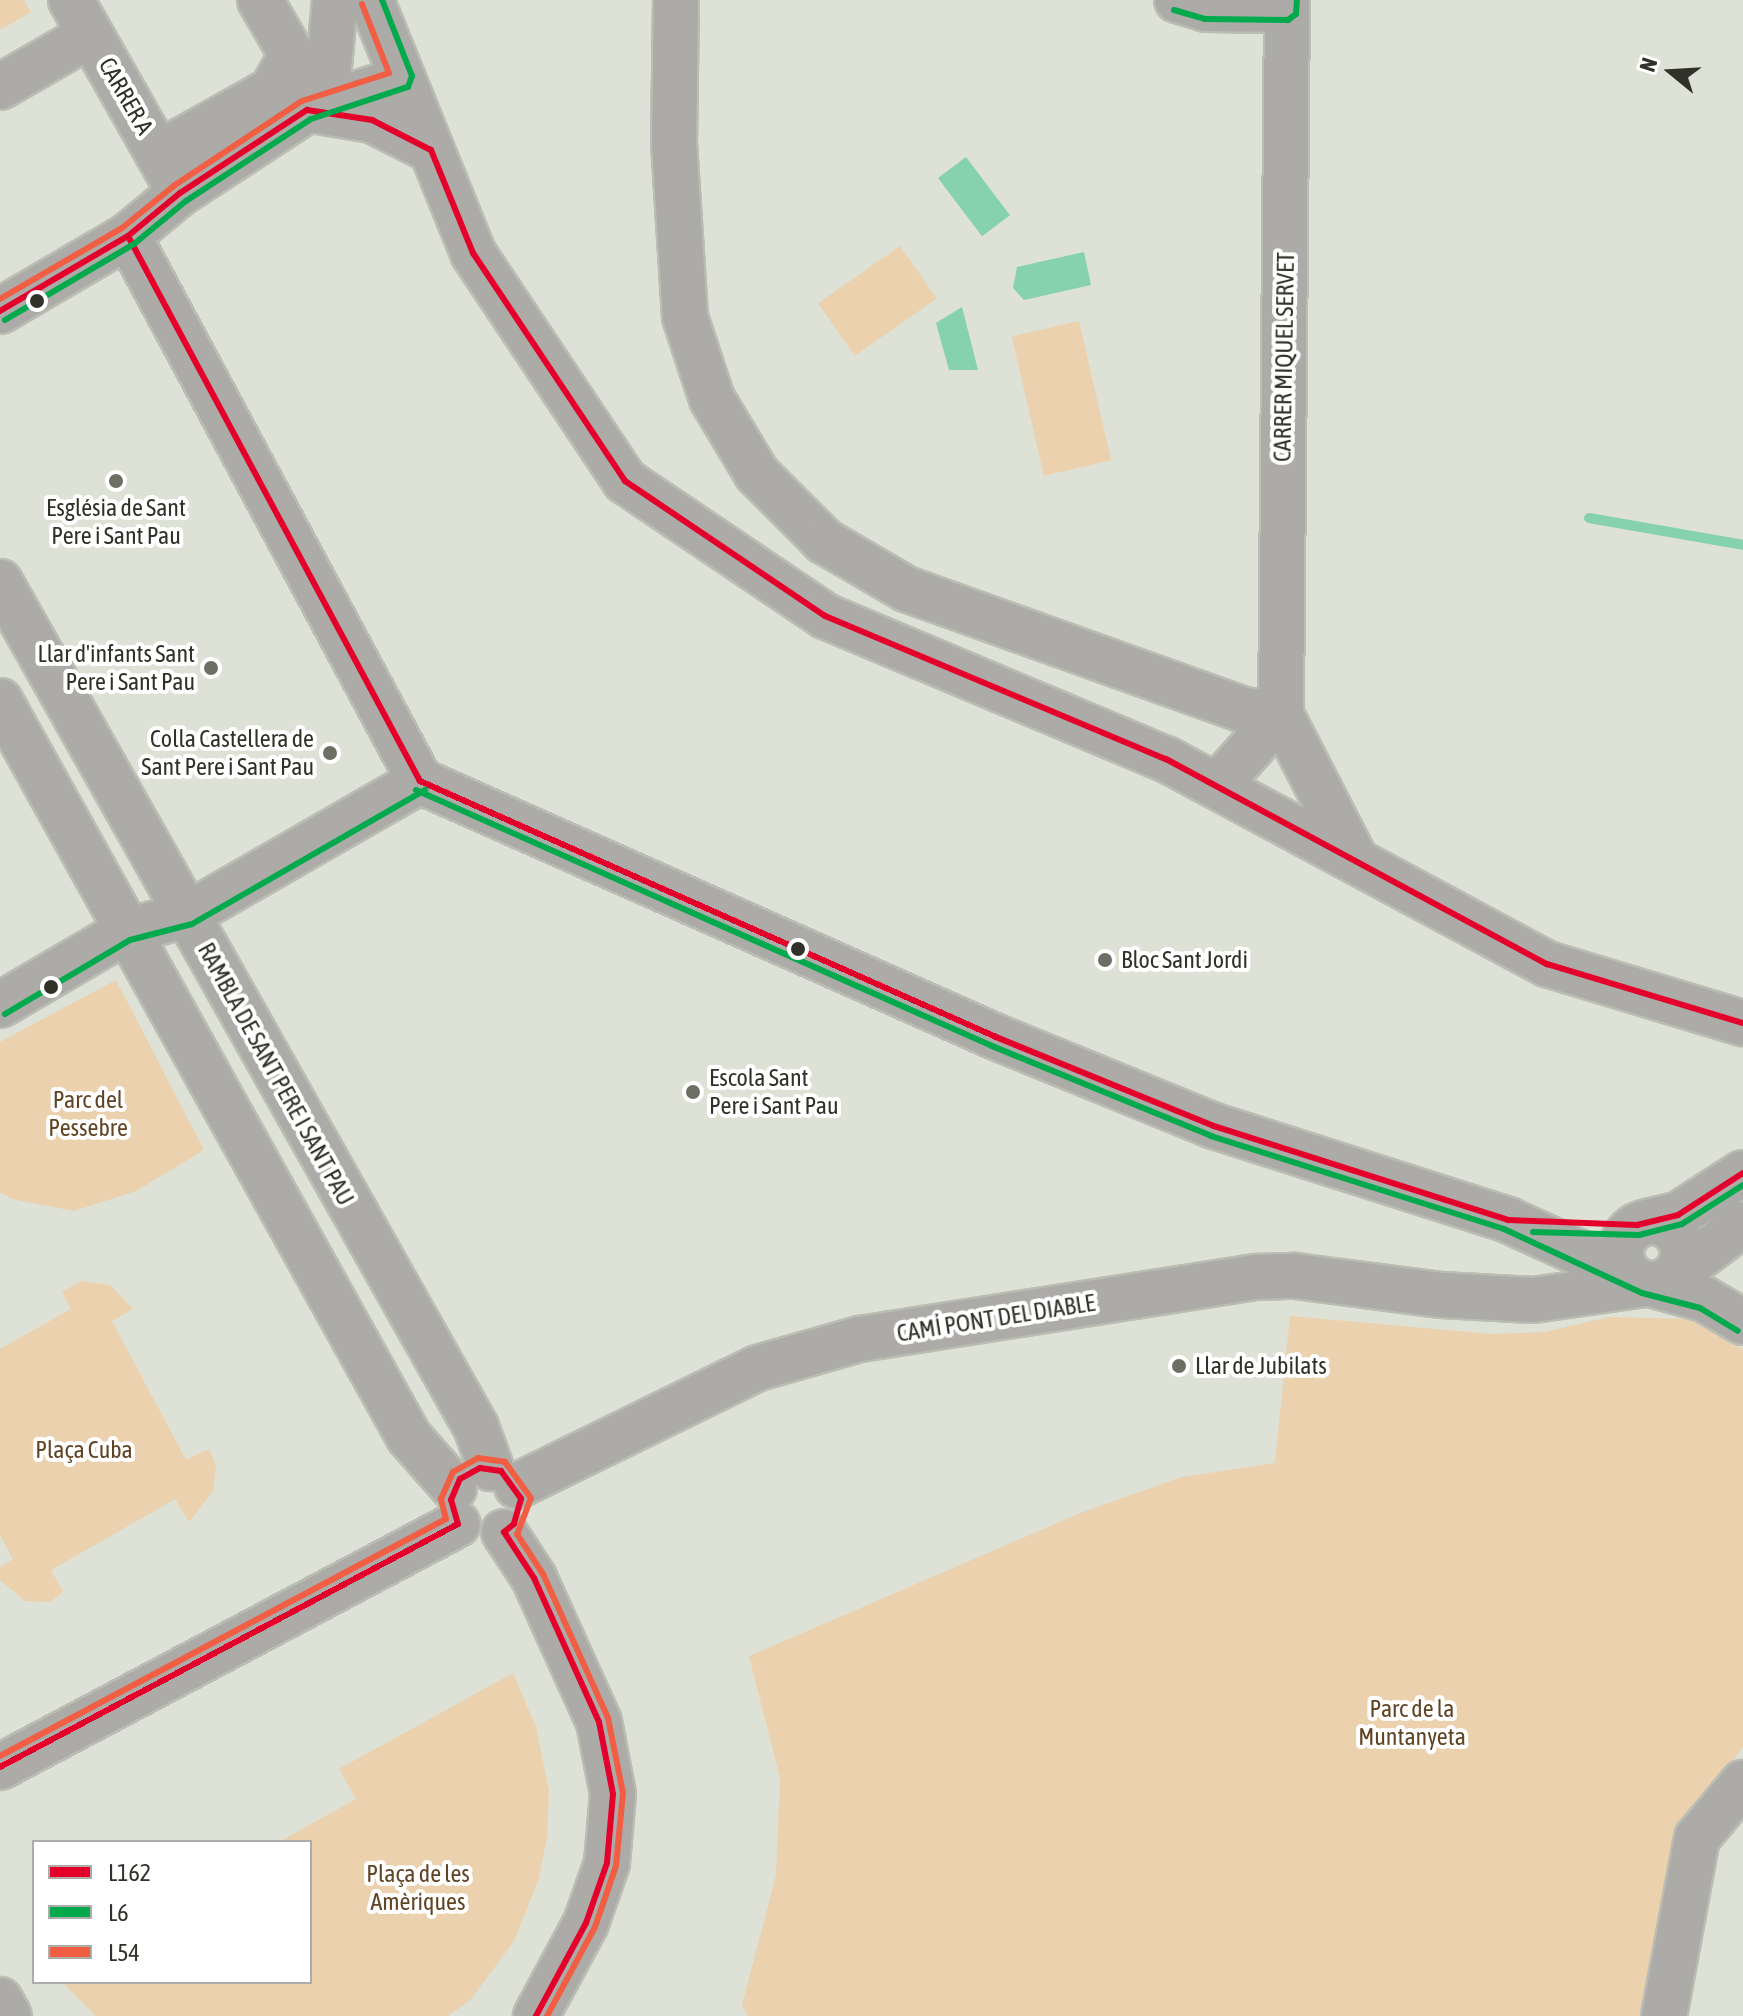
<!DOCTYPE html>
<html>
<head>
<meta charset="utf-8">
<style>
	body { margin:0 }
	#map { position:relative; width:1743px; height:2016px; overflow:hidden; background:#dee1d5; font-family:"Asap Condensed",sans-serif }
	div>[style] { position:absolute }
	.green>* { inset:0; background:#ebd1ad; transform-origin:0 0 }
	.water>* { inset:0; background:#86d2ac; transform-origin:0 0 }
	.stream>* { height:10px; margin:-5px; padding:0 5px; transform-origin:5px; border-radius:5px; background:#86d2ac }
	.roads { filter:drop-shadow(2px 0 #babdb3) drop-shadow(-2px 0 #babdb3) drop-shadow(0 2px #babdb3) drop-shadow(0 -2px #babdb3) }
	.minor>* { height:44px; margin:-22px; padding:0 22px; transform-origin:22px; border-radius:22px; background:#acaba7 }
	.minor>.ring { margin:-22px; padding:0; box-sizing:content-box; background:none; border:44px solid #acaba7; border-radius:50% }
	.bus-1>* { height:6px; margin:-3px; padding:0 3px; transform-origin:3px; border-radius:3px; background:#e4002b }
	.bus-2>* { height:6px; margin:-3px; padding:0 3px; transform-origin:3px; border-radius:3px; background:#02aa4d }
	.bus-3>* { height:6px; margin:-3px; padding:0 3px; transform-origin:3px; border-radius:3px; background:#f15e43 }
	.dots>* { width:22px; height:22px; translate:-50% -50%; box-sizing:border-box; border:4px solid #fff; border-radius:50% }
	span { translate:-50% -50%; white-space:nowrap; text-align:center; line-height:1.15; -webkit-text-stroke:8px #fff; paint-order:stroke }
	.street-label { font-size:24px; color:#303229 }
	.poi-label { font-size:24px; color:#303229 }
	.right { translate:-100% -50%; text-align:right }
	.left { translate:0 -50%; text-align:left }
	.park-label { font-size:24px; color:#604423 }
	.legend { position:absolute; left:32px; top:1840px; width:280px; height:144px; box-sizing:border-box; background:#fff; border:2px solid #acada9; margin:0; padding:10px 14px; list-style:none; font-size:24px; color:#303229 }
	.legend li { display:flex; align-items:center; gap:16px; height:40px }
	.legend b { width:40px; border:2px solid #acada9 }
	.north { position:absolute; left:1631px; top:32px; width:80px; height:80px; -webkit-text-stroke:6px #fff; paint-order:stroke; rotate:288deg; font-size:22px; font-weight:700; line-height:32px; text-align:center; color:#303229 }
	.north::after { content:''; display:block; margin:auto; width:28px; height:36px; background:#303229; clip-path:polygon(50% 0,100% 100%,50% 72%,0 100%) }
</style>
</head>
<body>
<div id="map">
	<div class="green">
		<div style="clip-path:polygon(0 0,24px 0,31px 12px,0 30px)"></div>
		<div style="left:900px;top:246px;width:64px;height:100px;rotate:55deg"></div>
		<div style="left:1079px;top:321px;width:143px;height:69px;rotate:77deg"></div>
		<div style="clip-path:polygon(116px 980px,204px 1150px,136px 1191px,74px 1211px,12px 1199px,0 1192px,0 1042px)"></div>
		<div style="clip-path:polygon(81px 1281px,110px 1285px,133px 1309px,112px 1321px,186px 1460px,209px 1449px,216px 1466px,213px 1491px,189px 1522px,175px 1499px,51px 1570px,63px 1592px,50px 1602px,25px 1601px,0 1580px,0 1567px,13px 1559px,0 1535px,0 1349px,71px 1309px,62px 1292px)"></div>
		<div style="clip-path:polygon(1290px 1316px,1491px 1334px,1545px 1332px,1609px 1317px,1688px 1319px,1743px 1349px,1743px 1747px,1702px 1800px,1643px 2016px,748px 2016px,742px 2005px,776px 1875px,780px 1778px,749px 1656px,1083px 1512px,1182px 1477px,1275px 1463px)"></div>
		<div style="clip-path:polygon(513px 1673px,536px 1727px,549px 1791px,547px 1838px,538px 1881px,514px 1941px,471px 1999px,448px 2016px,96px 2016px,62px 1982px,310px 1982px,310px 1842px,279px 1842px,356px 1799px,339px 1769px)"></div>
	</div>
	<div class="water">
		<div style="left:966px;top:157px;width:73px;height:35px;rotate:53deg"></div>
		<div style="clip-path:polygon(1084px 252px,1091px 285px,1024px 300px,1013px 288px,1017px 267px)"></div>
		<div style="clip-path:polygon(962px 307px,978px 370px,949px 370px,936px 323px)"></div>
	</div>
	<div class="stream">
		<div style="left:1589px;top:518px;width:156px;rotate:9.9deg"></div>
	</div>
	<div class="roads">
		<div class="minor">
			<div style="left:71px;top:0;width:207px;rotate:60.5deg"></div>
			<div style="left:371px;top:0;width:273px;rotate:68deg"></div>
			<div style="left:473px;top:253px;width:274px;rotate:56.3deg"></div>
			<div style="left:625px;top:481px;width:241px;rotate:34deg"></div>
			<div style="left:825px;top:616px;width:370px;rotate:22.8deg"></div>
			<div style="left:1166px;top:759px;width:433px;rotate:28.3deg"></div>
			<div style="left:1547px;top:964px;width:205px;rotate:16.8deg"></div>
			<div style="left:676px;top:0;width:142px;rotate:90.8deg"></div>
			<div style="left:674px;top:142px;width:175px;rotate:86.4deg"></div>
			<div style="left:685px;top:317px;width:86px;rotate:71.8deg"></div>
			<div style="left:712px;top:399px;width:87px;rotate:59deg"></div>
			<div style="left:757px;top:474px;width:95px;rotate:45deg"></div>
			<div style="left:824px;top:541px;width:95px;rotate:30.3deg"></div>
			<div style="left:906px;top:589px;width:359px;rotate:19.7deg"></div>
			<div style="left:1244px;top:710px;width:37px;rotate:8deg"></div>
			<div style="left:1177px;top:0;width:30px;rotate:17deg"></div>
			<div style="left:1206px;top:9px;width:81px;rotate:0.7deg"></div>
			<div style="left:1287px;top:0;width:715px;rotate:90.48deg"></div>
			<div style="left:1281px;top:715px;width:164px;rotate:62.8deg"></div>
			<div style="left:0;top:87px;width:104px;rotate:-30deg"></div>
			<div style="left:307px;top:110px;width:49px;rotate:-63.4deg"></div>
			<div style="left:329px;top:66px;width:66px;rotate:-84.8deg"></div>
			<div style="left:318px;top:111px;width:55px;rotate:9.5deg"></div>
			<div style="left:372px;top:120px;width:66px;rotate:27deg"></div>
			<div style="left:158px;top:154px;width:131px;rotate:-29.3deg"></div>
			<div style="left:272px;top:90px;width:40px;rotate:-60.3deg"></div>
			<div style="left:292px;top:55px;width:64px;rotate:-120.2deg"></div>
			<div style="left:128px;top:236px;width:618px;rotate:61.82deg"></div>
			<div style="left:420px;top:781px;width:630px;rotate:23.96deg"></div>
			<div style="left:996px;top:1037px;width:235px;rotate:22.2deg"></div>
			<div style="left:1214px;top:1126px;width:309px;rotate:17.7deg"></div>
			<div style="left:1508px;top:1220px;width:132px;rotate:24.6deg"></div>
			<div style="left:0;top:311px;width:148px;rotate:-30.4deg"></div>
			<div style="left:128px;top:236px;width:67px;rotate:-39.6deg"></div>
			<div style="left:180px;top:193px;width:152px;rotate:-33.2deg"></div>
			<div style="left:307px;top:110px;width:100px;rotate:-18.1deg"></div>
			<div style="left:0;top:582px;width:970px;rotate:60.61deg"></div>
			<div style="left:476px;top:1427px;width:44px;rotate:69.9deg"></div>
			<div style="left:0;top:701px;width:842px;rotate:60.94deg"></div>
			<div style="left:409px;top:1437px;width:68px;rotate:48.6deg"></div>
			<div style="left:1217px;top:786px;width:96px;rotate:-48deg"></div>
			<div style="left:0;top:1005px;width:146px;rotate:-30.4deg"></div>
			<div style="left:126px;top:931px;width:63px;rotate:-14.7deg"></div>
			<div style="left:187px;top:915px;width:269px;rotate:-29.9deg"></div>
			<div class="ring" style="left:1621px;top:1222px;width:18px;height:18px"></div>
			<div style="left:1647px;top:1222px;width:32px;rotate:-13deg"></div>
			<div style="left:1678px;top:1215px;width:77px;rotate:-32.9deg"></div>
			<div style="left:1670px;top:1279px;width:91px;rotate:-37deg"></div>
			<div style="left:1654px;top:1285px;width:52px;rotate:15.6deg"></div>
			<div style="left:1704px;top:1299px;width:45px;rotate:30.5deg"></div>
			<div style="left:517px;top:1486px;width:268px;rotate:-26.1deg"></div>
			<div style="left:758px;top:1368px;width:106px;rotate:-15.9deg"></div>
			<div style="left:860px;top:1339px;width:402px;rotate:-8.9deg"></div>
			<div style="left:1257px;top:1277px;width:38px;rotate:-2deg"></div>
			<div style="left:1295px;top:1276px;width:148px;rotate:7.4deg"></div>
			<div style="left:1442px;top:1295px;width:91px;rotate:3.1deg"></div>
			<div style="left:1533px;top:1300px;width:113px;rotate:-8.1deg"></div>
			<div style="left:504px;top:1532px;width:55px;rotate:56.9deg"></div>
			<div style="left:534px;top:1578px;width:158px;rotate:65.7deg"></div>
			<div style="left:599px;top:1722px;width:73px;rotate:79deg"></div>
			<div style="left:613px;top:1794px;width:69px;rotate:95deg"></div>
			<div style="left:607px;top:1863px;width:64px;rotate:109.3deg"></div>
			<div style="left:586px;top:1923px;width:106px;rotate:118.3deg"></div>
			<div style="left:0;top:1767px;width:518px;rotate:-27.95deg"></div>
			<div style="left:0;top:2000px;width:18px;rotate:61deg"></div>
			<div style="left:1664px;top:2016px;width:181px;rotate:-79.5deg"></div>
			<div style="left:1697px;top:1838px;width:72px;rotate:-50.1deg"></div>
		</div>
	</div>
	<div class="bus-1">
		<div style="left:128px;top:236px;width:618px;rotate:61.82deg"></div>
		<div style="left:420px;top:781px;width:630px;rotate:23.96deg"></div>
		<div style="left:996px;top:1037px;width:235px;rotate:22.2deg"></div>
		<div style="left:1214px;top:1126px;width:309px;rotate:17.7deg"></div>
		<div style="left:1508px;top:1220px;width:129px;rotate:2.2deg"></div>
		<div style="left:1637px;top:1225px;width:42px;rotate:-13.7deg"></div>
		<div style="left:1678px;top:1215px;width:77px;rotate:-32.9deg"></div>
		<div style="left:0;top:311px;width:148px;rotate:-30.4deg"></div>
		<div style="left:128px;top:236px;width:67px;rotate:-39.6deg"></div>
		<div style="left:180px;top:193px;width:152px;rotate:-33.2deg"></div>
		<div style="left:307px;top:110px;width:66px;rotate:8.7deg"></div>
		<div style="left:372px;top:120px;width:66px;rotate:27deg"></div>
		<div style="left:431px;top:150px;width:111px;rotate:67.8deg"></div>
		<div style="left:473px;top:253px;width:274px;rotate:56.3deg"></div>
		<div style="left:625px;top:481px;width:241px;rotate:34deg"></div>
		<div style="left:825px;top:616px;width:370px;rotate:22.8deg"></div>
		<div style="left:1166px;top:759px;width:433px;rotate:28.3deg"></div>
		<div style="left:1547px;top:964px;width:205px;rotate:16.8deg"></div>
		<div style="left:0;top:1767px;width:518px;rotate:-27.95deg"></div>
		<div style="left:458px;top:1524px;width:25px;rotate:-106deg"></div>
		<div style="left:451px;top:1500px;width:23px;rotate:-67deg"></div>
		<div style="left:460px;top:1479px;width:23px;rotate:-29deg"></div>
		<div style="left:480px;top:1468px;width:21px;rotate:8deg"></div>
		<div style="left:501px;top:1471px;width:34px;rotate:54deg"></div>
		<div style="left:521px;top:1499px;width:26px;rotate:106deg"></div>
		<div style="left:514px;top:1524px;width:13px;rotate:141deg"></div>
		<div style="left:504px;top:1532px;width:55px;rotate:56.9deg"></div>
		<div style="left:534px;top:1578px;width:158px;rotate:65.7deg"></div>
		<div style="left:599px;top:1722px;width:73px;rotate:79deg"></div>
		<div style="left:613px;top:1794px;width:69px;rotate:95deg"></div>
		<div style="left:607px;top:1863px;width:64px;rotate:109.3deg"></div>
		<div style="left:586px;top:1923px;width:106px;rotate:118.3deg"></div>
	</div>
	<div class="bus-2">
		<div style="left:1174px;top:10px;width:32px;rotate:16deg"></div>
		<div style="left:1205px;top:19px;width:83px;rotate:0.7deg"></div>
		<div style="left:1288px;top:20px;width:10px;rotate:-37deg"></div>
		<div style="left:1296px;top:14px;width:14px;rotate:-86deg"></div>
		<div style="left:5px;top:320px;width:150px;rotate:-30.5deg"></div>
		<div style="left:134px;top:244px;width:67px;rotate:-39.6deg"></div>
		<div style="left:186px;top:201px;width:149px;rotate:-33.3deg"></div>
		<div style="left:311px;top:119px;width:102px;rotate:-18.3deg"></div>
		<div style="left:408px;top:87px;width:12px;rotate:-70deg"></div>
		<div style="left:412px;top:76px;width:82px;rotate:-111.5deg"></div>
		<div style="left:416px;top:790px;width:630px;rotate:23.96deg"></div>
		<div style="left:992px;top:1046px;width:237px;rotate:22.3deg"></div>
		<div style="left:1211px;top:1136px;width:307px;rotate:17.6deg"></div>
		<div style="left:1504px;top:1229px;width:152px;rotate:24.9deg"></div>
		<div style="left:1642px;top:1293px;width:60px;rotate:14.5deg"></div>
		<div style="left:1700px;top:1308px;width:44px;rotate:31.2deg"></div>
		<div style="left:5px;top:1014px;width:145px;rotate:-30.6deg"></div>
		<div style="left:130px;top:940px;width:64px;rotate:-14.5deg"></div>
		<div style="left:192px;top:924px;width:269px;rotate:-29.9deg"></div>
		<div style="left:1533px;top:1232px;width:106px;rotate:1.6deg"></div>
		<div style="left:1639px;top:1235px;width:44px;rotate:-14.3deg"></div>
		<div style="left:1682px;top:1224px;width:72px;rotate:-32.6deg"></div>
	</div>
	<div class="bus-3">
		<div style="left:0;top:299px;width:141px;rotate:-30.2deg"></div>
		<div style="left:122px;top:228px;width:68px;rotate:-39.1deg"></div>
		<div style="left:175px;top:185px;width:152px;rotate:-33.5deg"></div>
		<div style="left:302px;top:101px;width:91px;rotate:-17.8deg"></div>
		<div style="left:389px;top:73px;width:74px;rotate:-111.4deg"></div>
		<div style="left:0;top:1756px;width:505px;rotate:-27.99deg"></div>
		<div style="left:446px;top:1519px;width:21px;rotate:-104deg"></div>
		<div style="left:441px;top:1499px;width:30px;rotate:-66deg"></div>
		<div style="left:453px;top:1472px;width:29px;rotate:-29deg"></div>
		<div style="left:478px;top:1458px;width:27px;rotate:8deg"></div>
		<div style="left:505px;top:1462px;width:44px;rotate:54.2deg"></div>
		<div style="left:531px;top:1498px;width:39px;rotate:111deg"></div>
		<div style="left:517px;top:1534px;width:48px;rotate:57deg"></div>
		<div style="left:543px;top:1574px;width:158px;rotate:65.7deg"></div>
		<div style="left:608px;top:1718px;width:76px;rotate:78.7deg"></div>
		<div style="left:623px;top:1793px;width:73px;rotate:95.5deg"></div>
		<div style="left:616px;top:1866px;width:65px;rotate:109deg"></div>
		<div style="left:595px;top:1927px;width:101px;rotate:118.3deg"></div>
	</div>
	<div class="dots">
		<div style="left:37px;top:301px;background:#303229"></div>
		<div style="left:116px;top:481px;background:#6d6f65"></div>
		<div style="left:211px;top:668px;background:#6d6f65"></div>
		<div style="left:330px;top:753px;background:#6d6f65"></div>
		<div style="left:798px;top:949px;background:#303229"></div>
		<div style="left:1105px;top:960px;background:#6d6f65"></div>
		<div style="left:51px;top:987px;background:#303229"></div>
		<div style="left:693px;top:1092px;background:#6d6f65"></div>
		<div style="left:1179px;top:1366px;background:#6d6f65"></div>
	</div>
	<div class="street-label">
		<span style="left:126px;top:96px;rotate:60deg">CARRER A</span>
		<span style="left:1284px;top:357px;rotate:-89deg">CARRER MIQUEL SERVET</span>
		<span style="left:276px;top:1074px;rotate:61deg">RAMBLA DE SANT PERE I SANT PAU</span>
		<span style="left:996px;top:1318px;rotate:-9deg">CAMÍ PONT DEL DIABLE</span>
	</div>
	<div class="poi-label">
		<span style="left:116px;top:522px">Església de Sant<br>Pere i Sant Pau</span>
		<span class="right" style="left:195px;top:668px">Llar d'infants Sant<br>Pere i Sant Pau</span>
		<span class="right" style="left:314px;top:753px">Colla Castellera de<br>Sant Pere i Sant Pau</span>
		<span class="left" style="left:1121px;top:960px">Bloc Sant Jordi</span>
		<span class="left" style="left:709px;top:1092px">Escola Sant<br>Pere i Sant Pau</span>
		<span class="left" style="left:1195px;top:1366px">Llar de Jubilats</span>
	</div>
	<div class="park-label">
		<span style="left:88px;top:1114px">Parc del<br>Pessebre</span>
		<span style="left:84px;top:1450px">Plaça Cuba</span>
		<span style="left:1412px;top:1723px">Parc de la<br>Muntanyeta</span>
		<span style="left:418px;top:1888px">Plaça de les<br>Amèriques</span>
	</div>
	<ul class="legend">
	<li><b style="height:10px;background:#e4002b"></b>L162</li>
	<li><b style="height:10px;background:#02aa4d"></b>L6</li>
	<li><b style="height:10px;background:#f15e43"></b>L54</li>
	</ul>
	<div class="north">N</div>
</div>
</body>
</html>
